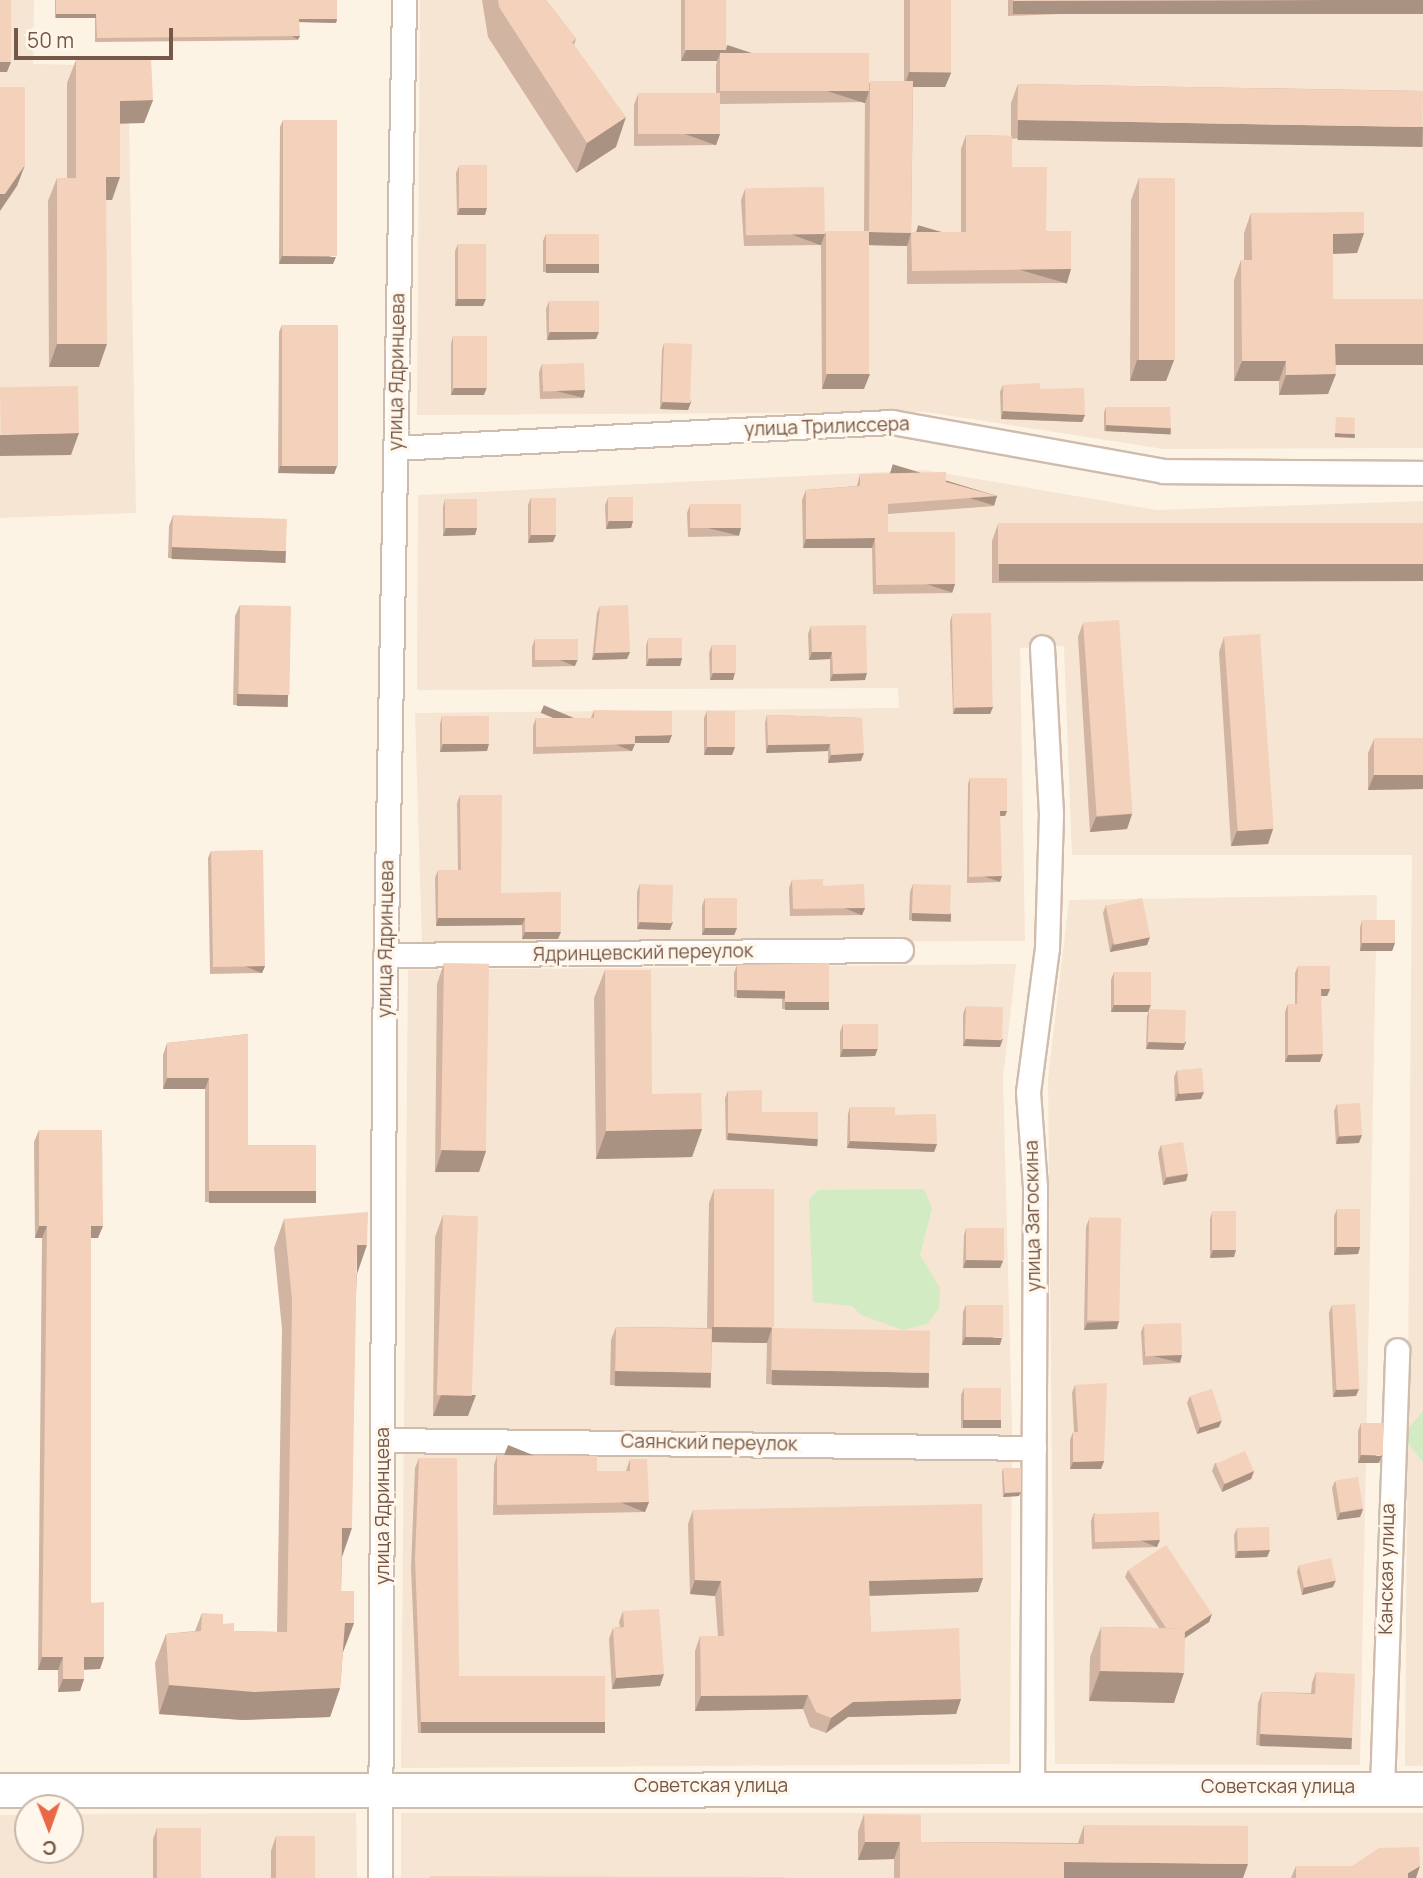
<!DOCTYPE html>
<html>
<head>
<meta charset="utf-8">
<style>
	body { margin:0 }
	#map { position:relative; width:1423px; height:1878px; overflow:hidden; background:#fdf3e4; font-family:Manrope,sans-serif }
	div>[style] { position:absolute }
	.residential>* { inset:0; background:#f5e5d2; transform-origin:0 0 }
	.green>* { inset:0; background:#d3ebc2 }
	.roads { filter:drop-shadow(2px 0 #d0bcad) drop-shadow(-2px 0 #d0bcad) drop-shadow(0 2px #d0bcad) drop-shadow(0 -2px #d0bcad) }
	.street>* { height:23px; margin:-11.5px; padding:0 11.5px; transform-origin:11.5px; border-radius:11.5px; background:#fff }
	.secondary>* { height:33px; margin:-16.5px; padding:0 16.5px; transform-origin:16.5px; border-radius:16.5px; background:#fff }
	.wall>* { inset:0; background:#d1b4a1 }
	.shaded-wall>* { inset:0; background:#aa9283; transform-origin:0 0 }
	.building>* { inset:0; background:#f3d1bb; transform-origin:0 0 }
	span { translate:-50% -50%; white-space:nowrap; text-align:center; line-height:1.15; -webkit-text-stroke:6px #fff7eb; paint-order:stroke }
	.street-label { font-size:19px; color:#765849 }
	.north { position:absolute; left:14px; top:1794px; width:70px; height:70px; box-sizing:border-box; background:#fff7eb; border:2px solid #c8b7aa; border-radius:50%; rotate:179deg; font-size:19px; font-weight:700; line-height:28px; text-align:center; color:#765849 }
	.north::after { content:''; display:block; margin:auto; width:24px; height:32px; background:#e96947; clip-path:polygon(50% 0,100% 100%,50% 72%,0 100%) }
	.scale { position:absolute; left:14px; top:28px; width:159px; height:32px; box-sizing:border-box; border:4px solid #765849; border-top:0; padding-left:9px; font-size:21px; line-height:24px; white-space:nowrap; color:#765849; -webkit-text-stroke:5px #fff7eb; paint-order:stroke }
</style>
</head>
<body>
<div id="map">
	<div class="residential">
		<div style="clip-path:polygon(0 0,34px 0,33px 64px,128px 66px,136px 513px,0 518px)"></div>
		<div style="clip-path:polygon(420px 0,1423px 0,1423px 448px,1164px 449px,926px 412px,417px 415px)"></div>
		<div style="clip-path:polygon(925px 470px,1157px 510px,1423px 501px,1423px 1766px,1405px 1766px,1412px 855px,1072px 855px,1064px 646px,1020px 648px,1025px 941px,422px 943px,415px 713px,899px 708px,898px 688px,417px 690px,418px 495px)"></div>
		<div style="clip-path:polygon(1377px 895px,1360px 1765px,1055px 1764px,1048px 1079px,1069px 900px)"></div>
		<div style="clip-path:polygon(1016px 964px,1003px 1078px,1012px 1425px,1010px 1764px,401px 1768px,408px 970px)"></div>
		<div style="clip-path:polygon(356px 1813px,357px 1878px,0 1878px,0 1815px,28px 1815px,28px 1850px,70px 1850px,70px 1814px)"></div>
		<div style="left:401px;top:1813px;width:1022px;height:65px"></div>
	</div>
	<div class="green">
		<div style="clip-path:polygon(924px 1189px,932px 1208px,920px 1255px,940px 1288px,939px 1308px,927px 1324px,903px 1330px,861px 1315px,852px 1306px,813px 1302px,809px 1200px,818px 1190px)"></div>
		<div style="clip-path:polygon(1423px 1411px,1423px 1462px,1402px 1436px)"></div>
	</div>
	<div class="roads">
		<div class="street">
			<div style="left:395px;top:448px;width:498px;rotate:-3deg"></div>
			<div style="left:892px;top:422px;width:275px;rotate:10.2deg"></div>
			<div style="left:1163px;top:471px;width:260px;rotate:0.4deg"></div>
			<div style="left:385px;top:955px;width:516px;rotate:-0.56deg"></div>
			<div style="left:383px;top:1440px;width:651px;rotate:0.7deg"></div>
			<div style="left:1032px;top:1787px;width:600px;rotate:-89.71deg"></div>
			<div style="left:1035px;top:1187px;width:95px;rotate:-94.2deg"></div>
			<div style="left:1028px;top:1092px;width:145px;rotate:-82.5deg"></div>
			<div style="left:1047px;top:948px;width:134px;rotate:-88.3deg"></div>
			<div style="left:1051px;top:814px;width:167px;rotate:-93.1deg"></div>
			<div style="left:1382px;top:1788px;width:438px;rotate:-88deg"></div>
			<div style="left:380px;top:1878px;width:843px;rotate:-89.73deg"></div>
			<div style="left:384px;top:1035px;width:1035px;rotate:-88.89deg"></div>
		</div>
		<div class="secondary">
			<div style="left:0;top:1790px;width:1423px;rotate:-0.04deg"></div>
		</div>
	</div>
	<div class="wall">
		<div style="clip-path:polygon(55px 0,337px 0,337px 19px,336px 23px,299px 22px,298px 40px,95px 42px,95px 18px,55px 18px)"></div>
		<div style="clip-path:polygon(482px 0,546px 0,576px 39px,574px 45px,616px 147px,576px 173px,488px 37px)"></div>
		<div style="clip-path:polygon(681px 0,726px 0,725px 54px,869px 83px,904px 81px,904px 0,951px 0,951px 73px,945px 87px,913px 87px,911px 233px,961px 232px,961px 149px,966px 135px,1011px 136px,1011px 103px,1018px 84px,1423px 91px,1012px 139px,1012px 167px,1046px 231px,1067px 283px,907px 284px,907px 246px,869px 245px,864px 389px,822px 389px,821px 245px,744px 246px,741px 200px,745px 189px,825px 234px,826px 231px,864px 231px,865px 102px,720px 104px,720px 134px,716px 145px,634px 146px,634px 105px,638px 94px,716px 93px,716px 66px,717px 61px,681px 61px)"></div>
		<div style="clip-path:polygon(1008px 0,1423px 0,1008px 16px)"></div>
		<div style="clip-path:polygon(76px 60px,153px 100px,144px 123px,120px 123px,112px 200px,106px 200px,99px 367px,49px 367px,48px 201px,57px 178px,67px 178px,67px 83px)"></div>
		<div style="clip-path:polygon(283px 120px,333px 264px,279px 264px,280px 127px)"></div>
		<div style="clip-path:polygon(459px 166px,485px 215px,457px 215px,456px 173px)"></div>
		<div style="clip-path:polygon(1139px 178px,1174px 360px,1166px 381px,1130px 381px,1131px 200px)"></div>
		<div style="clip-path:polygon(1251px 213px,1364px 233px,1357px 253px,1333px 254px,1333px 299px,1336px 364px,1328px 394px,1279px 395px,1279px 381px,1234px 381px,1234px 280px,1241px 260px,1244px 260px,1244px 233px)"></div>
		<div style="clip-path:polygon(546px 234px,599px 264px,596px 272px,543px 272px,543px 241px)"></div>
		<div style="clip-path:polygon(458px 244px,483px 306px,455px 306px,455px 251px)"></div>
		<div style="clip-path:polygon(549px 301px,596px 339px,547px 340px,546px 309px)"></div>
		<div style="clip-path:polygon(282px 325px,337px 466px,334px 474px,278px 473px,279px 332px)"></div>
		<div style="clip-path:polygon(453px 336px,484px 395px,451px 395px,451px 344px)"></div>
		<div style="clip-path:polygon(664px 343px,691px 402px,688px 410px,660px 409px,662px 350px)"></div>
		<div style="clip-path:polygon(542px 364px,585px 390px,583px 398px,540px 399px,539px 372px)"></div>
		<div style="clip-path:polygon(1003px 385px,1040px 389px,1085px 415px,1082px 422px,1001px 419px,1000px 392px)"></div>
		<div style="clip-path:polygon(1106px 407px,1171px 428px,1168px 434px,1104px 431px,1104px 413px)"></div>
		<div style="clip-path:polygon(860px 474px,946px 482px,997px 496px,994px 506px,888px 514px,888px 532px,955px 584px,952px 593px,873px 594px,872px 548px,803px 548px,802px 500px,806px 490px,857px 486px)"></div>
		<div style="clip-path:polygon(531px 498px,553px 542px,528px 543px,528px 505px)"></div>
		<div style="clip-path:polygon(608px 498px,633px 521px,631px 528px,606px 529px,605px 505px)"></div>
		<div style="clip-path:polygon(445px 499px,477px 528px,475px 535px,443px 536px,443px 507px)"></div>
		<div style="clip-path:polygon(690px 505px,739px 536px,688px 537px,687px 513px)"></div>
		<div style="clip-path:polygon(173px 515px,282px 561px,168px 558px,169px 526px)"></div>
		<div style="clip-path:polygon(1423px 523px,1423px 581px,992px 583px,992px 541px,998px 524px)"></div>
		<div style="clip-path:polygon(240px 605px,284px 706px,233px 705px,235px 616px)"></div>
		<div style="clip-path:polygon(600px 606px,627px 659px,592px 660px,597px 613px)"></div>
		<div style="clip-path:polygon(952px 615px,993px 707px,990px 714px,953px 714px,950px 622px)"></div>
		<div style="clip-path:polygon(1083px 623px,1132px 814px,1127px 829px,1090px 832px,1078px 637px)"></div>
		<div style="clip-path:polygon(811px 626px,865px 680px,830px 681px,830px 659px,809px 660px,808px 634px)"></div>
		<div style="clip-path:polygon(1224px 637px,1273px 829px,1268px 844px,1231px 846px,1219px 652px)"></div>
		<div style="clip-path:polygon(535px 639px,575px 666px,532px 667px,532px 647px)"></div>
		<div style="clip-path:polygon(648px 639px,682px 658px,680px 666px,646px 666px,646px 646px)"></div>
		<div style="clip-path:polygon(712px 645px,735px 672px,733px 680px,710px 680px,709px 653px)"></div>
		<div style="clip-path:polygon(594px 710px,669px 743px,635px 743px,632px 751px,533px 754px,533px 726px,536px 718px,591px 718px)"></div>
		<div style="clip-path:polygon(707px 711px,735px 747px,732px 755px,704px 755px,704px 718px)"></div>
		<div style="clip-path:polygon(767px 715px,862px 718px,861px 761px,828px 763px,828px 751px,766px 753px,765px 723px)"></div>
		<div style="clip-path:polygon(442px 716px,487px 751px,440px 752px,440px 724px)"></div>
		<div style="clip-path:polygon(1423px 738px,1423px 789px,1368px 790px,1368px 753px,1374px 739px)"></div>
		<div style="clip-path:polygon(970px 778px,1007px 811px,1005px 816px,1000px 816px,1000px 882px,967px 883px,968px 784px)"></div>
		<div style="clip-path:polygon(460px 795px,501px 893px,558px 939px,522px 939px,522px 925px,436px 926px,435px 878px,438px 870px,458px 870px,457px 803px)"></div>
		<div style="clip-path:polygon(211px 851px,265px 966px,262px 973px,210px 974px,208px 858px)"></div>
		<div style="clip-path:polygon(792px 880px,823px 886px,865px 908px,862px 915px,790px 916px,789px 888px)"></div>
		<div style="clip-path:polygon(640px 884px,670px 930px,637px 929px,637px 892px)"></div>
		<div style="clip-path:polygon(913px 884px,951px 914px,948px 921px,909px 920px,910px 892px)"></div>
		<div style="clip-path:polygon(705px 898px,737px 928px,734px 935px,702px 935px,702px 906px)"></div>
		<div style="clip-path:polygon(1106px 905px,1150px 937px,1147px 945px,1110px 952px,1103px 913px)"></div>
		<div style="clip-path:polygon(1362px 920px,1395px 943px,1392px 951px,1360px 951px,1360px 928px)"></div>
		<div style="clip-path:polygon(444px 963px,486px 1151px,479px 1172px,435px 1172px,437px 984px)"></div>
		<div style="clip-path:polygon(737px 965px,829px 1002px,826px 1009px,782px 1009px,782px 998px,734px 997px,734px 973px)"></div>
		<div style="clip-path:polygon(1298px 966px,1330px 989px,1327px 996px,1321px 996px,1320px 1062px,1285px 1062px,1285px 1012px,1288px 1004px,1295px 1004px,1295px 973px)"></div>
		<div style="clip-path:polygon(605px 970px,652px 1094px,702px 1129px,692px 1157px,596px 1159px,594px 998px)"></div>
		<div style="clip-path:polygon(1114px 972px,1148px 1012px,1111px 1012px,1111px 980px)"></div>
		<div style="clip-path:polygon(966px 1006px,1000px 1047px,963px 1046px,963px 1014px)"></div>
		<div style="clip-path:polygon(1149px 1009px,1186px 1042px,1183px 1050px,1146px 1049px,1147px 1017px)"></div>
		<div style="clip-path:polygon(843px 1024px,875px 1056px,840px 1057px,840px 1032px)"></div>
		<div style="clip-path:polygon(248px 1034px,248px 1145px,312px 1202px,205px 1202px,205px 1089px,163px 1089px,163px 1055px,167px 1043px)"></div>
		<div style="clip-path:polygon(1177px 1070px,1201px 1099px,1175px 1101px,1174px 1077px)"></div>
		<div style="clip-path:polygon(728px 1091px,762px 1112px,818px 1139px,815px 1146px,726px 1140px,725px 1098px)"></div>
		<div style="clip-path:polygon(1337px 1104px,1359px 1143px,1336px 1144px,1334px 1111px)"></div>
		<div style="clip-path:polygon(850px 1107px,895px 1115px,937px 1144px,934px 1152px,847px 1148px,848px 1114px)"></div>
		<div style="clip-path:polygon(39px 1130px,98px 1238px,91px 1238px,91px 1603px,104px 1657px,100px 1669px,84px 1669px,84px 1679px,80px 1691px,58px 1692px,58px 1670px,38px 1670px,42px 1238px,35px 1238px,34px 1142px)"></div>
		<div style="clip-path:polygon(1161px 1145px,1188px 1174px,1186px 1181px,1163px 1185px,1158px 1153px)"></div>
		<div style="clip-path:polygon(714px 1189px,772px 1328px,924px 1388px,766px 1384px,767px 1343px,712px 1342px,711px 1373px,706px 1387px,610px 1385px,611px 1340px,616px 1327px,707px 1328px,709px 1203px)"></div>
		<div style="clip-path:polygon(1337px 1209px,1360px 1247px,1358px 1254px,1334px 1255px,1334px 1216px)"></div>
		<div style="clip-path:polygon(1212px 1212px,1234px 1257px,1210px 1258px,1210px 1219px)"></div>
		<div style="clip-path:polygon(443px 1215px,468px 1416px,433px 1416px,435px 1237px)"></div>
		<div style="clip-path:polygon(284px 1219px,357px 1274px,342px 1557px,341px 1591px,354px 1623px,343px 1652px,340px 1688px,330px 1717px,243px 1720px,159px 1714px,155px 1663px,166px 1634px,195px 1631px,202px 1613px,223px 1624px,234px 1631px,277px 1632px,282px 1329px,274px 1248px)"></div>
		<div style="clip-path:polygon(1089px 1219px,1117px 1329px,1084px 1330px,1086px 1227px)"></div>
		<div style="clip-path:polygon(966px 1228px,1003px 1261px,1000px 1268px,963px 1268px,964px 1235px)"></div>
		<div style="clip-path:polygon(966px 1305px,1000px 1345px,962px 1345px,963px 1312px)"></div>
		<div style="clip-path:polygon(1332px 1305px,1356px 1396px,1333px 1397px,1329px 1313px)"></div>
		<div style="clip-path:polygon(1144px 1325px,1180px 1363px,1143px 1365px,1141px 1332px)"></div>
		<div style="clip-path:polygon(1075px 1385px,1104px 1461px,1101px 1469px,1070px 1469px,1070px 1440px,1073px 1432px,1074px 1432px,1072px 1393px)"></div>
		<div style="clip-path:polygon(964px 1388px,998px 1428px,961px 1428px,961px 1395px)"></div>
		<div style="clip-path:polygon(1190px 1396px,1219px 1427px,1197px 1434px,1187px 1403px)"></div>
		<div style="clip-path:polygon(1361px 1423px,1379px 1463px,1358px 1463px,1358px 1431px)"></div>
		<div style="clip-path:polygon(497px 1455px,597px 1471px,626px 1471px,630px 1459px,649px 1502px,645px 1512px,493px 1515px,494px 1465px)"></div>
		<div style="clip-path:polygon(419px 1458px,459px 1676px,601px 1733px,418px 1733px,411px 1568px,415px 1468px)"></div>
		<div style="clip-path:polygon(1215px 1463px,1254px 1471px,1251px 1479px,1222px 1492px,1212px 1471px)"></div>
		<div style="clip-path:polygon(1003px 1468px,1019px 1496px,1003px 1497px,1002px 1472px)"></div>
		<div style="clip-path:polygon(1335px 1481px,1363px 1509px,1360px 1517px,1337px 1520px,1332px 1488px)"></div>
		<div style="clip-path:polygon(693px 1510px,983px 1578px,978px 1592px,869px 1596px,871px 1632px,961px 1699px,956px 1714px,848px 1717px,826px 1733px,810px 1727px,803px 1709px,695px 1711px,695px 1651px,700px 1636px,718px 1636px,715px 1596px,690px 1594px,688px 1524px)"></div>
		<div style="clip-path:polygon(1094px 1513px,1157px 1547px,1092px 1549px,1091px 1521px)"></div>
		<div style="clip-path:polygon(1237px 1528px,1270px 1550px,1267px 1557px,1235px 1558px,1234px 1535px)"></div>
		<div style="clip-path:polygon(1299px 1565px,1333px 1587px,1302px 1595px,1297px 1572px)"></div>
		<div style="clip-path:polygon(1128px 1570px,1212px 1614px,1209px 1622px,1185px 1638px,1174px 1703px,1089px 1701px,1090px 1657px,1101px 1627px,1159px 1628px,1125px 1577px)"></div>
		<div style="clip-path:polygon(623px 1611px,660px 1686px,612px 1689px,609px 1639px,613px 1628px,620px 1627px,619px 1622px)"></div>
		<div style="clip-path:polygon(1316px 1672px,1352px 1738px,1348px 1749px,1256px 1745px,1258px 1703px,1262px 1692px,1311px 1693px,1312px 1683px)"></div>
		<div style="clip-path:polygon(864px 1814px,921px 1842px,1078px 1843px,1084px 1825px,1243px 1878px,894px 1878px,894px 1859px,858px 1860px,858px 1831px)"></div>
		<div style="clip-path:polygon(157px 1828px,200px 1878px,153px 1878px,153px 1839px)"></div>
		<div style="clip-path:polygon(276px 1836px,315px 1878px,271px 1878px,271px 1851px)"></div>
		<div style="clip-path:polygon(1296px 1866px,1416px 1878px,1291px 1878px)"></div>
	</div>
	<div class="shaded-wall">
		<div style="left:1423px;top:0;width:14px;height:410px;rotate:90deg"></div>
		<div style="left:56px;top:14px;width:40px;height:4px"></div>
		<div style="clip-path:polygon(299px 19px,337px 19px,336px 23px,298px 22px)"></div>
		<div style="left:300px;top:36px;width:4px;height:203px;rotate:117deg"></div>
		<div style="clip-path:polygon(727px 49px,723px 60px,720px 54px,717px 61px,681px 61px,686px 50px)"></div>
		<div style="clip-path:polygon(0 62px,11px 62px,7px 72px,0 72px)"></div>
		<div style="clip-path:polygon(909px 72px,951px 73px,945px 87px,904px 87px)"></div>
		<div style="left:869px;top:91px;width:13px;height:149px;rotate:108deg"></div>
		<div style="clip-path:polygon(153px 100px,144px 123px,111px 124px,120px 101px)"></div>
		<div style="clip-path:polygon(626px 117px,616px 147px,576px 173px,587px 143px)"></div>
		<div style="left:1018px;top:120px;width:405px;height:20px;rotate:1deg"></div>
		<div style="left:720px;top:134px;width:12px;height:82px;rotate:110deg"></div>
		<div style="clip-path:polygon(25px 165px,17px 186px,0 211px,0 194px)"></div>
		<div style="clip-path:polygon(106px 177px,120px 177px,112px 200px,98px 200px)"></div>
		<div style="clip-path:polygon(460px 208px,487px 208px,485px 215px,457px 215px)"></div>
		<div style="clip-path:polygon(869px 232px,911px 233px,907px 246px,864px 245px)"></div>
		<div style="clip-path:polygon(1364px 233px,1357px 253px,1326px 254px,1333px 234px)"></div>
		<div style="left:825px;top:234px;width:12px;height:77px;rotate:110deg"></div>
		<div style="clip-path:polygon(282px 256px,336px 257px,333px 264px,279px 264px)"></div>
		<div style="left:546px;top:264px;width:53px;height:9px"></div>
		<div style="left:1071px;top:269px;width:15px;height:159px;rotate:106deg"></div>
		<div style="clip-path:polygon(457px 299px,486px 299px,483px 306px,455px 306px)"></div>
		<div style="clip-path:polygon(550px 332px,599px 332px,596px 339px,547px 340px)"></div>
		<div style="clip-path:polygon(57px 344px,107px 344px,99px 367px,49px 367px)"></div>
		<div style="left:1335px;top:344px;width:88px;height:21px"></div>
		<div style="clip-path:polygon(1137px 360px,1174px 360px,1166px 381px,1130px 381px)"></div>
		<div style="clip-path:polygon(1242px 361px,1286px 361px,1279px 381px,1234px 381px)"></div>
		<div style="clip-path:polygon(827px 374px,870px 374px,864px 389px,822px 389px)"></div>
		<div style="clip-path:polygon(1336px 374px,1328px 394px,1279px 395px,1286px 375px)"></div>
		<div style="clip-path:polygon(487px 387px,484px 395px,451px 395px,454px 388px)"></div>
		<div style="left:585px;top:390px;width:8px;height:42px;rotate:104deg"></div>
		<div style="clip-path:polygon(663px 402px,691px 402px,688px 410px,660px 409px)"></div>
		<div style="clip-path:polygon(1003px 411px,1085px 415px,1082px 422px,1001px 419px)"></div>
		<div style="left:1106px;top:425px;width:65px;height:6px;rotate:3deg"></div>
		<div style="clip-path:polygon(79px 433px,71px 455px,0 456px,0 435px)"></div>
		<div style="left:1335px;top:433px;width:20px;height:4px;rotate:3deg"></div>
		<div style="clip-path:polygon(280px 466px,337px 466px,334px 474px,278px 473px)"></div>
		<div style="left:997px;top:496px;width:10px;height:109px;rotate:107deg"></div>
		<div style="clip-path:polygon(609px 521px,633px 521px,631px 528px,606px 529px)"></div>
		<div style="clip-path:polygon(446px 528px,477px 528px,475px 535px,443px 536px)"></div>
		<div style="left:741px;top:528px;width:8px;height:50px;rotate:104deg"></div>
		<div style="clip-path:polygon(531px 535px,556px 535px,553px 542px,528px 543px)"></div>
		<div style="clip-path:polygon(875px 538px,872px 548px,803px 548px,806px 539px)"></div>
		<div style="left:172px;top:547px;width:114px;height:12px;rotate:2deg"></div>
		<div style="left:1423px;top:564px;width:17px;height:424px;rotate:90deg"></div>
		<div style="left:955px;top:584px;width:9px;height:79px;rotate:108deg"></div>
		<div style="clip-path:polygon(630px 652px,627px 659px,592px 660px,595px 653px)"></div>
		<div style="clip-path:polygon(812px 652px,832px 652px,830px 659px,809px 660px)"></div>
		<div style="clip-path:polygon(682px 658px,680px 666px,646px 666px,649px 659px)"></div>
		<div style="left:578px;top:659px;width:8px;height:43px;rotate:113deg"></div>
		<div style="clip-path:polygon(735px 672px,733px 680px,710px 680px,713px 673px)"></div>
		<div style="clip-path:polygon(867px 673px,865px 680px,830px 681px,833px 674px)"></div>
		<div style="left:237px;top:694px;width:51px;height:12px;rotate:1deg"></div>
		<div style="clip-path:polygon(956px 707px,993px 707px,990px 714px,953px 714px)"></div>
		<div style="clip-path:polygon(672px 735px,669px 743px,632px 743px,635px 736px)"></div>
		<div style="clip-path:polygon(443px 744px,489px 744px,487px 751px,440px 752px)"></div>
		<div style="left:635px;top:744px;width:8px;height:99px;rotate:113deg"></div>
		<div style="clip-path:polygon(830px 744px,828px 751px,766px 753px,768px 745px)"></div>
		<div style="clip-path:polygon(707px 747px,735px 747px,732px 755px,704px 755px)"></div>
		<div style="clip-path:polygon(864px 753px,861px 761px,828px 763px,831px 755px)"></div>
		<div style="clip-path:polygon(1374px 775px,1423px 775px,1423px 789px,1368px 790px)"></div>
		<div style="clip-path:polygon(1000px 811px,1007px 811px,1005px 816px,998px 816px)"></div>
		<div style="clip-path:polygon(1132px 814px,1127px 829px,1090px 832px,1096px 817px)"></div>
		<div style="clip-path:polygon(1273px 829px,1268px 844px,1231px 846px,1237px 831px)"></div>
		<div style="left:1002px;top:876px;width:6px;height:33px;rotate:108deg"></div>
		<div style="left:865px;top:908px;width:8px;height:72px;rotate:113deg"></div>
		<div style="left:912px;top:913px;width:39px;height:8px;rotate:1deg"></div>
		<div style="clip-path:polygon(438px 918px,525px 918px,522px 925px,436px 926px)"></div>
		<div style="clip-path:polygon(640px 922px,673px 922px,670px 930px,637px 929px)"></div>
		<div style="clip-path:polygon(705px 928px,737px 928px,734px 935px,702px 935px)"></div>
		<div style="clip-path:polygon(525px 932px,561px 932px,558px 939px,522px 939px)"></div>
		<div style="clip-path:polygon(1150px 937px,1147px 945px,1110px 952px,1113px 944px)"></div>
		<div style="clip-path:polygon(1362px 943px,1395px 943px,1392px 951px,1360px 951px)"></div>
		<div style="left:265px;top:966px;width:8px;height:52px;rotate:113deg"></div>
		<div style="clip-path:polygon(1321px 989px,1330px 989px,1327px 996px,1318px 996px)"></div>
		<div style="left:737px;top:990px;width:48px;height:8px;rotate:1deg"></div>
		<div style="left:785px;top:1002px;width:44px;height:8px"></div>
		<div style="clip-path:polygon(1114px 1005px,1151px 1005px,1148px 1012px,1111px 1012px)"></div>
		<div style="clip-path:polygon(966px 1039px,1003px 1039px,1000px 1047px,963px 1046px)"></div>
		<div style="clip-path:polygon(1149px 1042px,1186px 1042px,1183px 1050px,1146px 1049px)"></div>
		<div style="clip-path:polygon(878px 1048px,875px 1056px,840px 1057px,843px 1049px)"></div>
		<div style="clip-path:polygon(1323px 1054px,1320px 1062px,1285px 1062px,1288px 1055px)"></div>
		<div style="clip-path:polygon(167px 1078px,209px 1078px,205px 1089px,163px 1089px)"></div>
		<div style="clip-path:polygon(1204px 1092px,1201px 1099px,1175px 1101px,1178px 1093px)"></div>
		<div style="clip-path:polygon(702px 1129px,692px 1157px,596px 1159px,606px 1131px)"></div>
		<div style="left:728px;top:1133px;width:90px;height:7px;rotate:4deg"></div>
		<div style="clip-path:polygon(1362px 1135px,1359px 1143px,1336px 1144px,1339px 1136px)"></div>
		<div style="clip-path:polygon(850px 1141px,937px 1144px,934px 1152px,847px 1148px)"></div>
		<div style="clip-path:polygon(442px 1150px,486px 1151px,479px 1172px,435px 1172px)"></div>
		<div style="clip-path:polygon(1188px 1174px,1186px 1181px,1163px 1185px,1166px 1178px)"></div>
		<div style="left:209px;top:1191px;width:107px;height:12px"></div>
		<div style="clip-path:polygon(39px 1226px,47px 1226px,42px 1238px,35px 1238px)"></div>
		<div style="clip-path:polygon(91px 1226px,103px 1226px,98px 1238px,86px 1238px)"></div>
		<div style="clip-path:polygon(357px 1245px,367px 1245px,357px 1274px)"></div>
		<div style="clip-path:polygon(1337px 1247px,1360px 1247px,1358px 1254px,1334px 1255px)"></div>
		<div style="clip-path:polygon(1213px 1250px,1236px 1250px,1234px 1257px,1210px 1258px)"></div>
		<div style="clip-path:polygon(966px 1260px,1003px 1261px,1000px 1268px,963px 1268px)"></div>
		<div style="clip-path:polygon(1119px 1321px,1117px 1329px,1084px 1330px,1087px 1323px)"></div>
		<div style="clip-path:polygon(712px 1327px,772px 1328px,767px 1343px,707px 1342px)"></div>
		<div style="clip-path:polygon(965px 1337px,1002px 1338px,1000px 1345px,962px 1345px)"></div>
		<div style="left:1182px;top:1355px;width:8px;height:37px;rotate:104deg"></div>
		<div style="left:772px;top:1370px;width:157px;height:15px;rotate:1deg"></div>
		<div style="left:615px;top:1371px;width:96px;height:15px;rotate:1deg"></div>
		<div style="clip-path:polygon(1359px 1389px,1356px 1396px,1333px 1397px,1336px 1390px)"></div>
		<div style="clip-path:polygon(441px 1395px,476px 1395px,468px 1416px,433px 1416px)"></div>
		<div style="left:963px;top:1420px;width:38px;height:8px"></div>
		<div style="clip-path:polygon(1222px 1420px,1219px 1427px,1197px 1434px,1200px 1427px)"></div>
		<div style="clip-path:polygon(1361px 1455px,1382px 1456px,1379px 1463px,1358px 1463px)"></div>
		<div style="clip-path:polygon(1104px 1461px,1101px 1469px,1070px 1469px,1073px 1462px)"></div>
		<div style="clip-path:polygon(1254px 1471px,1251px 1479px,1222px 1492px,1224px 1484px)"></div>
		<div style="clip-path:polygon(1021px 1492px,1019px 1496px,1003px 1497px,1005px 1493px)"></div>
		<div style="left:649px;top:1502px;width:11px;height:152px;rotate:112deg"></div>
		<div style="clip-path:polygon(1363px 1509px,1360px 1517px,1337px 1520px,1340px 1513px)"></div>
		<div style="clip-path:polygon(342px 1528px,352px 1528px,342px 1557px)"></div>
		<div style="left:1160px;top:1540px;width:8px;height:65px;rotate:113deg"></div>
		<div style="clip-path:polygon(1270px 1550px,1267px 1557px,1235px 1558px,1238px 1551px)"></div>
		<div style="clip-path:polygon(983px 1578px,978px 1592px,863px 1596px,869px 1581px)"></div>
		<div style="clip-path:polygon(695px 1580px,721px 1581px,715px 1596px,690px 1594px)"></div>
		<div style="clip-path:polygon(1336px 1580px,1333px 1587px,1302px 1595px,1304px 1587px)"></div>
		<div style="clip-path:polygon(1212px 1614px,1209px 1622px,1171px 1647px,1174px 1639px)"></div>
		<div style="clip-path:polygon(345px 1623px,354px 1623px,343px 1652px,334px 1652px)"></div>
		<div style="clip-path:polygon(42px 1657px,63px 1657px,58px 1670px,38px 1670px)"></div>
		<div style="clip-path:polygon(84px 1657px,104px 1657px,100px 1669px,80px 1670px)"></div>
		<div style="clip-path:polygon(1100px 1671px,1184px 1673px,1174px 1703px,1089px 1701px)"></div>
		<div style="clip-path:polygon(664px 1674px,660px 1686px,612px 1689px,616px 1678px)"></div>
		<div style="clip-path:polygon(63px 1679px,84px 1679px,80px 1691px,58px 1692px)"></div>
		<div style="clip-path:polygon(169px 1685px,340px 1688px,330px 1717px,243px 1720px,159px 1714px)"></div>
		<div style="clip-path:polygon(808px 1695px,803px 1709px,695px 1711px,701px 1696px)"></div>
		<div style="clip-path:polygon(961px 1699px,956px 1714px,848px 1717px,826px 1733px,831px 1718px,853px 1702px)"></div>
		<div style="left:421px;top:1722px;width:184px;height:11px"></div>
		<div style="left:1260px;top:1734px;width:92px;height:12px;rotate:2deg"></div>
		<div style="clip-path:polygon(865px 1842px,900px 1842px,894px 1859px,858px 1860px)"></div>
		<div style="clip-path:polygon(1064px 1862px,1248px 1864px,1243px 1878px,1058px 1878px)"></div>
		<div style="clip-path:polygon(1420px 1866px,1416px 1878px,1407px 1878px,1408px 1873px)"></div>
	</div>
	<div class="building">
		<div style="left:0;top:0;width:11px;height:62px"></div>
		<div style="clip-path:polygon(56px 0,337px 0,337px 19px,299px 19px,300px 36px,97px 38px,96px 14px,56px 14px)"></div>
		<div style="clip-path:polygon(498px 0,546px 0,576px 39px,572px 42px,626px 117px,587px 143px,499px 7px)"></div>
		<div style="left:685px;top:0;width:41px;height:50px"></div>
		<div style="left:910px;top:0;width:41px;height:72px"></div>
		<div style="clip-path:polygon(1013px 0,1327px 0,1013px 1px)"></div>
		<div style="left:869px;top:53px;width:38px;height:149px;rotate:90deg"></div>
		<div style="clip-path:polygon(151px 58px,153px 100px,120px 101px,120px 177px,106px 177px,107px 344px,57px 344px,57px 178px,76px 178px,76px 60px)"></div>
		<div style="clip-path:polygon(870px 81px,913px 81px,911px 233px,869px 232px,869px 231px)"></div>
		<div style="left:1018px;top:84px;width:405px;height:36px;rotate:1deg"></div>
		<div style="clip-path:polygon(0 87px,25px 87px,25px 165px,5px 194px,0 194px)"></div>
		<div style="left:720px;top:93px;width:41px;height:82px;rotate:90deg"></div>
		<div style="left:283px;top:120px;width:54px;height:136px"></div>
		<div style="clip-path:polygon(966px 135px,1012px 136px,1012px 167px,1047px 167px,1046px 231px,1071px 231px,1071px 269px,912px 271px,911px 232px,966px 232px)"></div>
		<div style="left:487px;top:165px;width:43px;height:28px;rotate:90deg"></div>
		<div style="left:1139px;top:178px;width:36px;height:182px"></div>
		<div style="left:824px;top:187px;width:47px;height:79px;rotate:89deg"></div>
		<div style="clip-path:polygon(1364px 212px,1364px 233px,1333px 234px,1333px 299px,1423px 299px,1423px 344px,1335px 344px,1336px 374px,1286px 375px,1286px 361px,1242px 361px,1241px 260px,1252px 260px,1251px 213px)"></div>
		<div style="left:826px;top:231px;width:43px;height:143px"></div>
		<div style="left:546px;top:234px;width:53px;height:30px"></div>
		<div style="left:458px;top:244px;width:28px;height:55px"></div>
		<div style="left:549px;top:301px;width:50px;height:31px"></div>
		<div style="left:282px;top:325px;width:56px;height:141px"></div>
		<div style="left:453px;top:336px;width:34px;height:52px"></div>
		<div style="left:664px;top:343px;width:28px;height:59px;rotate:2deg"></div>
		<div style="left:584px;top:363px;width:27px;height:42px;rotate:88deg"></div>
		<div style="clip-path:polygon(1040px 383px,1040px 389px,1084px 388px,1085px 415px,1003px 411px,1003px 385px)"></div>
		<div style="left:78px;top:386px;width:47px;height:78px;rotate:89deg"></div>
		<div style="clip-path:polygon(1106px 407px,1170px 407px,1171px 428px,1106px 425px)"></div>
		<div style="left:1336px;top:417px;width:19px;height:16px;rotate:3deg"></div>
		<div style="clip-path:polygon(946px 472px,946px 482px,997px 496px,888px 504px,888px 532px,955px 532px,955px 584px,876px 585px,875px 538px,806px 539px,806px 490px,860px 486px,860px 474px)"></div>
		<div style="left:633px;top:497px;width:24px;height:25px;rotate:90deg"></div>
		<div style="left:531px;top:498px;width:25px;height:37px"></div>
		<div style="left:445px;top:499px;width:32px;height:29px"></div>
		<div style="left:741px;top:504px;width:24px;height:51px;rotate:90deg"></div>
		<div style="left:173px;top:515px;width:114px;height:32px;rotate:2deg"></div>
		<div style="left:1423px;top:523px;width:41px;height:425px;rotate:90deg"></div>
		<div style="left:240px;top:605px;width:51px;height:89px;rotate:1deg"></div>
		<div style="clip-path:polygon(628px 605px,630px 652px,595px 653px,600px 606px)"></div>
		<div style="left:991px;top:613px;width:94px;height:39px;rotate:89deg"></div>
		<div style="left:1119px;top:620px;width:194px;height:36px;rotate:86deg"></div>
		<div style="clip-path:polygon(866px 625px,867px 673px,833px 674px,832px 652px,812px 652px,811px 626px)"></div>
		<div style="left:1260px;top:634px;width:195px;height:36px;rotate:86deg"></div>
		<div style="left:682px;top:638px;width:20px;height:34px;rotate:90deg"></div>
		<div style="left:535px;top:639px;width:43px;height:21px"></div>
		<div style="left:712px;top:645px;width:24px;height:28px"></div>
		<div style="clip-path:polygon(594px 710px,672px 711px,672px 735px,635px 736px,635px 744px,536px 747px,536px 718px,594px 718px)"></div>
		<div style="left:707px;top:711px;width:28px;height:36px"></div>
		<div style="clip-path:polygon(767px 715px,862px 718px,864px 753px,831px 755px,830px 744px,768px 745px)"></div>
		<div style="left:442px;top:716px;width:47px;height:28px"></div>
		<div style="left:1423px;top:738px;width:37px;height:49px;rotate:90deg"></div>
		<div style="clip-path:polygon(970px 778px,1007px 778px,1007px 811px,1000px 811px,1002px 876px,969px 877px)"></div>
		<div style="clip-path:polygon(460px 795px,502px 795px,501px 893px,561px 892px,561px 932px,525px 932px,525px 918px,438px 918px,438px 870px,461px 870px)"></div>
		<div style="left:263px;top:850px;width:116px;height:52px;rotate:89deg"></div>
		<div style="clip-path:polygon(823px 879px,823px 886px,864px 884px,865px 908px,793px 909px,792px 880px)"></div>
		<div style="left:640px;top:884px;width:33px;height:38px;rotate:2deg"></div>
		<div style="left:913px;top:884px;width:38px;height:29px;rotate:2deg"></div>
		<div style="left:705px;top:898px;width:32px;height:30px"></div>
		<div style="left:1142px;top:898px;width:40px;height:37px;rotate:78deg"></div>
		<div style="left:1362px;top:920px;width:33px;height:23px"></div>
		<div style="left:444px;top:963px;width:45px;height:187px;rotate:1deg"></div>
		<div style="clip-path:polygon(829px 963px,829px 1002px,785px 1002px,785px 991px,737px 990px,737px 965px)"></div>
		<div style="clip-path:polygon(1298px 966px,1330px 966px,1330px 989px,1321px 989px,1323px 1054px,1288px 1055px,1288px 1004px,1297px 1004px)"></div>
		<div style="clip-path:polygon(605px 970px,651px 970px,652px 1094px,701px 1093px,702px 1129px,606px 1131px)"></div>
		<div style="left:1114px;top:972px;width:37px;height:33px"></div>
		<div style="left:966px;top:1006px;width:37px;height:33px;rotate:2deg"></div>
		<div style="left:1149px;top:1009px;width:37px;height:33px;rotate:2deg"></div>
		<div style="left:843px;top:1024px;width:35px;height:25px"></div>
		<div style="clip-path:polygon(248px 1034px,248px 1145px,316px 1145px,316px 1191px,209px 1191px,209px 1078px,167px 1078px,167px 1043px)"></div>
		<div style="left:1202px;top:1068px;width:24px;height:25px;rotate:85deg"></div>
		<div style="clip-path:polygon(762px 1090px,762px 1112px,818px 1112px,818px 1139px,728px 1133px,728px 1091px)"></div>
		<div style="left:1360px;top:1103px;width:32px;height:23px;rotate:86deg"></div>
		<div style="clip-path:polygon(850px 1107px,895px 1107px,895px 1115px,936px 1114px,937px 1144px,850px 1141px)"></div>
		<div style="clip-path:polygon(39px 1130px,102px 1130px,103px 1226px,91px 1226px,91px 1603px,104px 1602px,104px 1657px,84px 1657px,84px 1679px,63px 1679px,63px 1657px,42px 1657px,47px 1226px,39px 1226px)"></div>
		<div style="left:1183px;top:1142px;width:32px;height:22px;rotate:81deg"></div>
		<div style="left:714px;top:1189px;width:60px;height:138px"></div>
		<div style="left:1337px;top:1209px;width:23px;height:38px"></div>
		<div style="left:1236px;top:1211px;width:39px;height:24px;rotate:90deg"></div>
		<div style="clip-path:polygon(368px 1212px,367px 1245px,357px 1245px,352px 1528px,342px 1528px,341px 1591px,354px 1591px,354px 1623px,345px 1623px,340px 1688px,254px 1692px,169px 1685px,166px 1634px,201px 1631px,202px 1613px,223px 1614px,223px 1624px,234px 1623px,234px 1631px,287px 1632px,292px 1300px,284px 1219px)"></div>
		<div style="left:443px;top:1215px;width:35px;height:180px;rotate:2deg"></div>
		<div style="left:1121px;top:1218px;width:103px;height:32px;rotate:91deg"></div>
		<div style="left:966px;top:1228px;width:38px;height:32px"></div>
		<div style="left:1355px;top:1304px;width:85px;height:23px;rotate:87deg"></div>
		<div style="left:966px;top:1305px;width:37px;height:32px"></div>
		<div style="left:1181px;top:1323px;width:32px;height:37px;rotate:88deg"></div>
		<div style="left:616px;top:1327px;width:96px;height:44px;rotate:1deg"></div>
		<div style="left:772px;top:1328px;width:158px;height:42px;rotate:1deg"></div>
		<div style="clip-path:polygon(1107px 1383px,1104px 1461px,1073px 1462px,1073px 1432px,1078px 1432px,1075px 1385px)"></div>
		<div style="left:964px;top:1388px;width:37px;height:32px"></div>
		<div style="left:1212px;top:1389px;width:33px;height:23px;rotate:72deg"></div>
		<div style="left:1361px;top:1423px;width:22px;height:32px"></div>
		<div style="left:1245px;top:1451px;width:22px;height:32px;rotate:66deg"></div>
		<div style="clip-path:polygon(497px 1455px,597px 1456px,597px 1471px,630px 1471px,630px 1459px,647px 1459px,649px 1502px,497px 1505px)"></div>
		<div style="clip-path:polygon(419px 1458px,457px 1458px,459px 1676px,605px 1676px,605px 1722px,421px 1722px,415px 1558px)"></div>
		<div style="clip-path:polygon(1003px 1468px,1021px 1468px,1021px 1492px,1005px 1493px)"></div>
		<div style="left:1358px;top:1477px;width:32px;height:23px;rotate:81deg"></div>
		<div style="clip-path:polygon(982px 1504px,983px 1578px,869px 1581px,871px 1632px,959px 1628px,961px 1699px,853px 1702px,831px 1718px,816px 1712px,808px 1695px,701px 1696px,700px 1636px,724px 1636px,721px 1581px,695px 1580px,693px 1510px)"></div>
		<div style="left:1159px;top:1512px;width:28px;height:65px;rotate:88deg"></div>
		<div style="left:1269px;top:1527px;width:23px;height:32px;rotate:88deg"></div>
		<div style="clip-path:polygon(1166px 1545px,1212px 1614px,1185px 1632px,1185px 1629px,1166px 1628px,1128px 1570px)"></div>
		<div style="left:1331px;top:1558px;width:23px;height:33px;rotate:77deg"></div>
		<div style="clip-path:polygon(659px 1609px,664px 1674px,616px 1678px,613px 1628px,624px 1627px,623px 1611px)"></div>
		<div style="left:1101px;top:1627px;width:84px;height:44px;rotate:1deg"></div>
		<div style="clip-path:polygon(1316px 1672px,1355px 1674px,1352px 1738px,1260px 1734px,1262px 1692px,1315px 1694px)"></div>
		<div style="clip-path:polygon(864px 1814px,921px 1815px,921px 1842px,1084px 1844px,1084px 1825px,1248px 1826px,1248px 1864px,1064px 1862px,1064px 1878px,900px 1878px,900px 1842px,865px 1842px)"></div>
		<div style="left:157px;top:1828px;width:44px;height:50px"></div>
		<div style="left:276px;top:1836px;width:39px;height:42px"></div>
		<div style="clip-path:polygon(1419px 1847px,1420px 1866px,1408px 1873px,1408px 1878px,1296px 1878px,1296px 1866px,1352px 1866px,1379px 1848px)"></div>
		<div style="clip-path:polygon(430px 1876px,785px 1877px,785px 1878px,430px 1878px)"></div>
	</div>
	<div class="street-label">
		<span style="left:397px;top:372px;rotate:-89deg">улица Ядринцева</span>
		<span style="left:827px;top:427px;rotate:-2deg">улица Трилиссера</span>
		<span style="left:386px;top:939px;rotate:-89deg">улица Ядринцева</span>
		<span style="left:643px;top:953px;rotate:-1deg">Ядринцевский переулок</span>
		<span style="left:1033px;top:1216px;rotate:-91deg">улица Загоскина</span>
		<span style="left:709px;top:1443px;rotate:1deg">Саянский переулок</span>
		<span style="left:383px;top:1506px;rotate:-90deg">улица Ядринцева</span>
		<span style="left:1387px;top:1569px;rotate:-89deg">Канская улица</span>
		<span style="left:711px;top:1786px">Советская улица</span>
		<span style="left:1278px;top:1787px">Советская улица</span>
	</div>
	<div class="north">С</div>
	<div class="scale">50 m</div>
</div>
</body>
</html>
